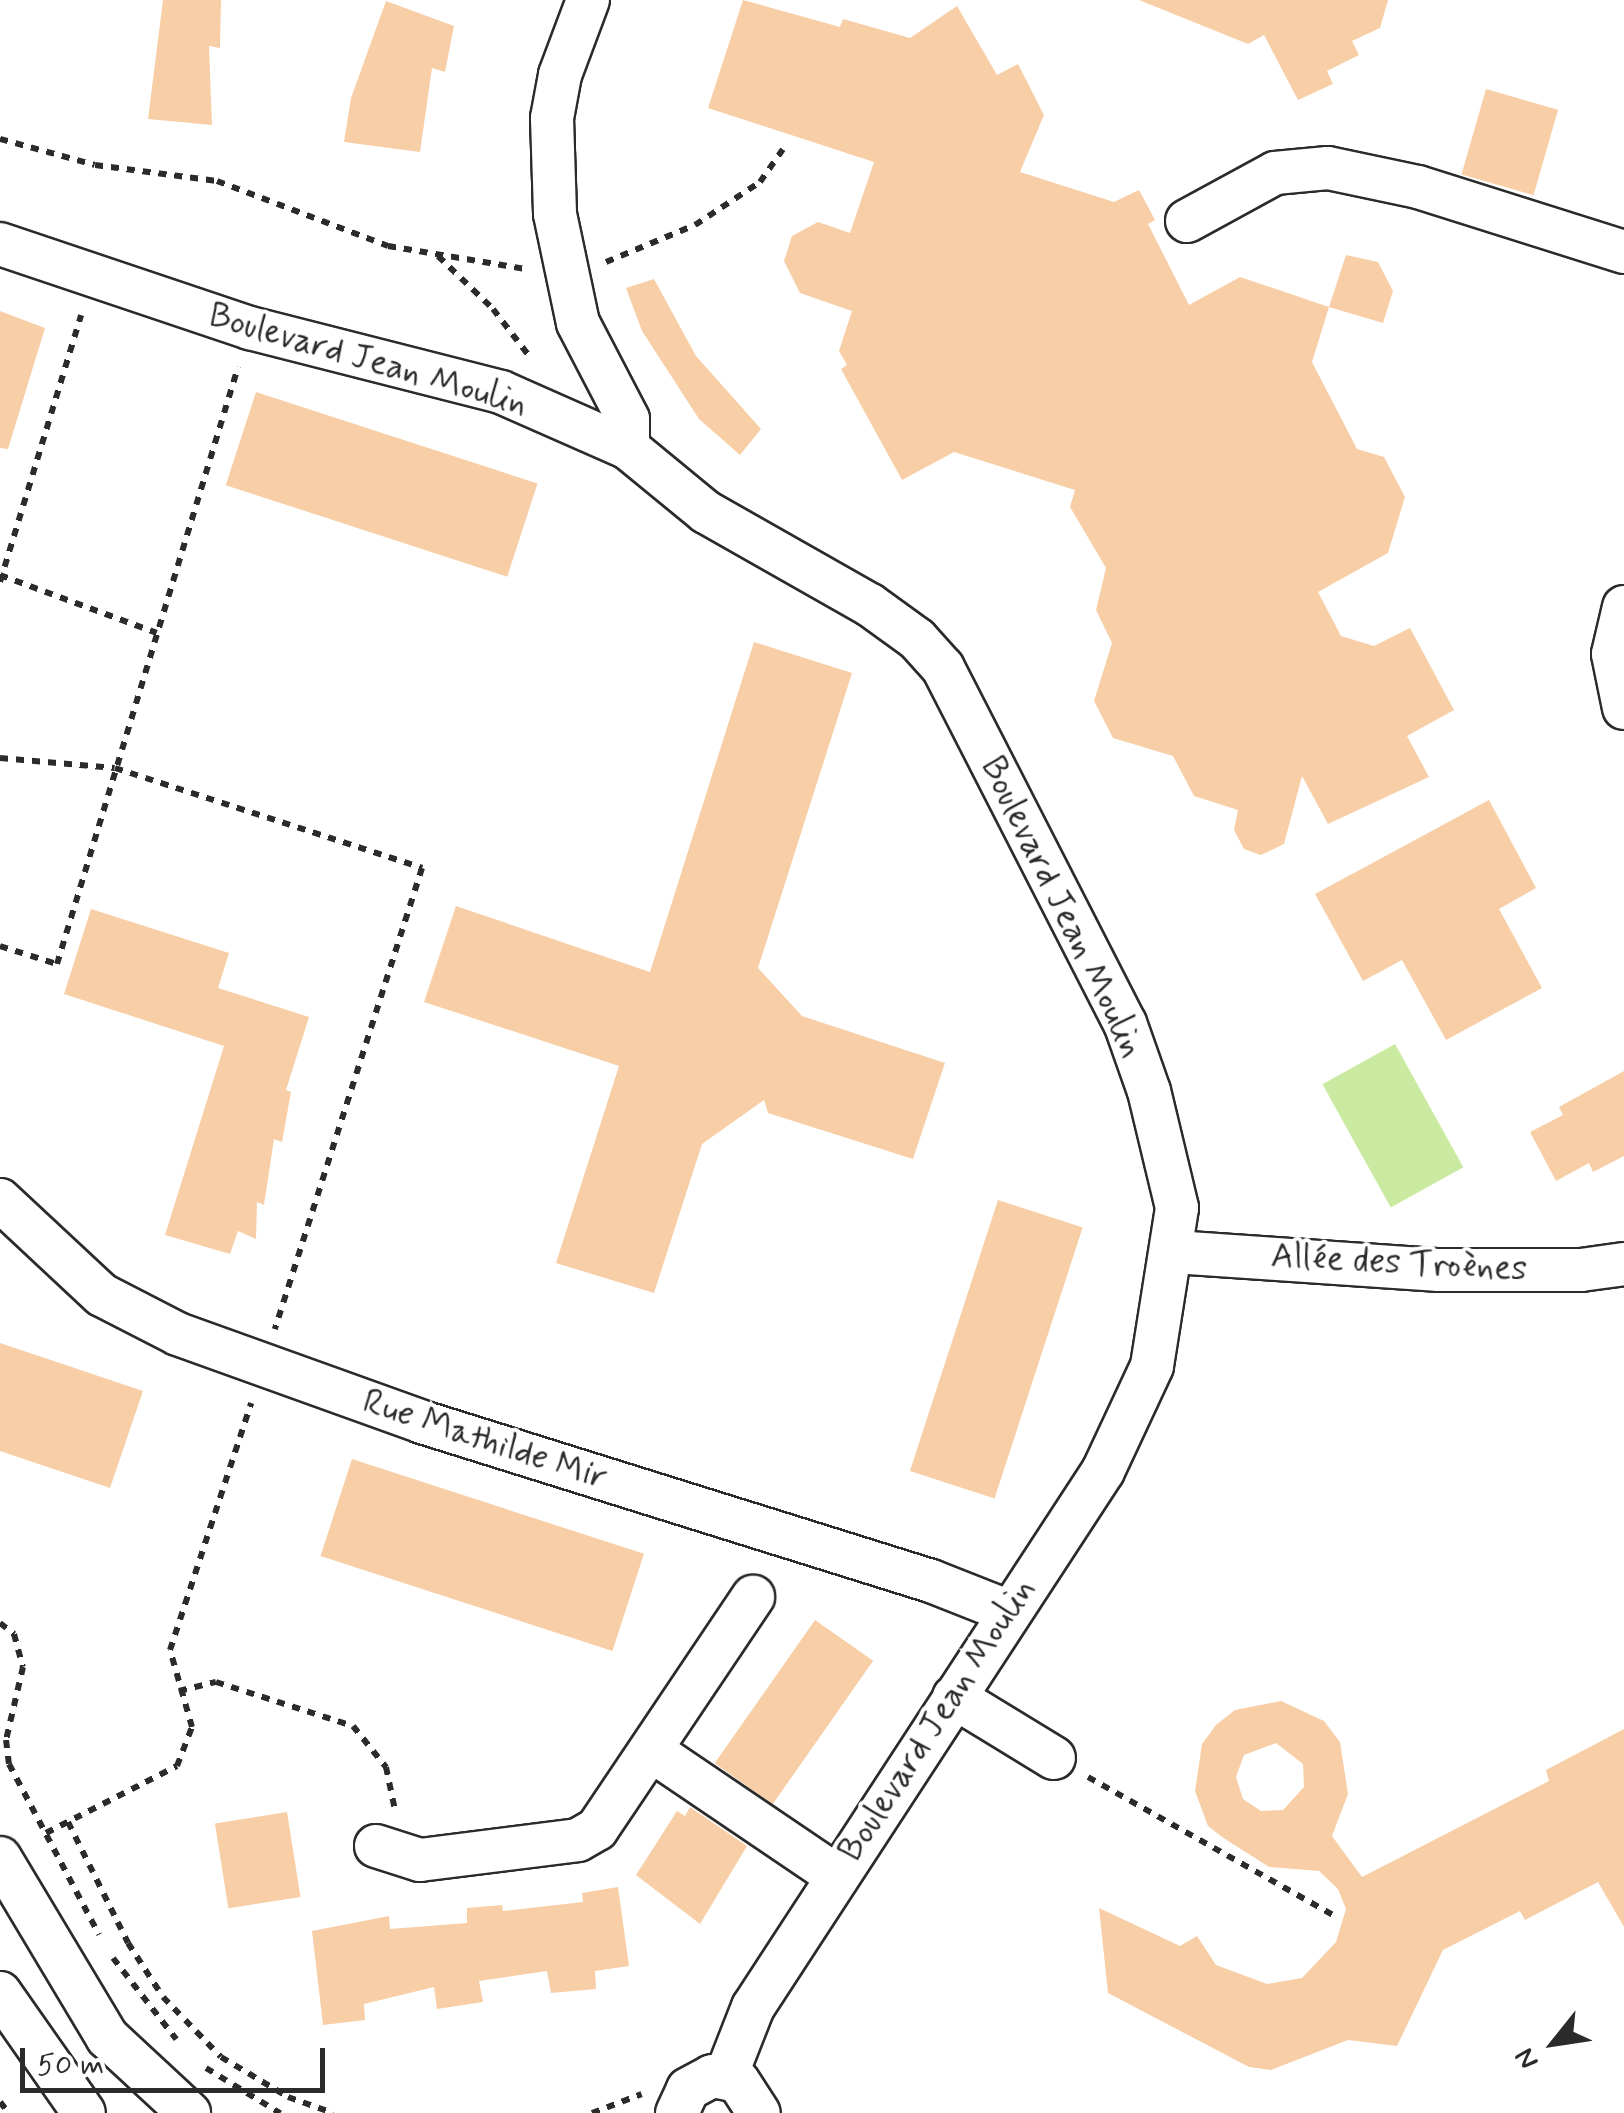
<!DOCTYPE html>
<html>
<head>
<meta charset="utf-8">
<style>
	body { margin:0 }
	#map { position:relative; width:1624px; height:2113px; overflow:hidden; background:#fff; font-family:Mynerve,sans-serif }
	div>[style] { position:absolute }
	.green>* { inset:0; background:#cbeaa1; transform-origin:0 0 }
	.building>* { inset:0; background:#f8cea7; transform-origin:0 0 }
	.path>* { height:6px; margin-top:-3px; transform-origin:0; background:repeating-linear-gradient(90deg,#2b2b2b 0 8px,transparent 0 16px) }
	.roads { filter:drop-shadow(2px 0 #2b2b2b) drop-shadow(-2px 0 #2b2b2b) drop-shadow(0 2px #2b2b2b) drop-shadow(0 -2px #2b2b2b) }
	.minor>* { height:42px; margin:-21px; padding:0 21px; transform-origin:21px; border-radius:21px; background:#fff }
	span { translate:-50% -50%; white-space:nowrap; text-align:center; line-height:1.15; -webkit-text-stroke:8px #fff; paint-order:stroke }
	.street-label { font-size:35px; color:#2b2b2b }
	.north { position:absolute; left:1504px; top:1993px; width:100px; height:100px; -webkit-text-stroke:8px #fff; paint-order:stroke; rotate:240deg; font-size:28px; font-weight:700; line-height:40px; text-align:center; color:#2b2b2b }
	.north::after { content:''; display:block; margin:auto; width:35px; height:45px; background:#2b2b2b; clip-path:polygon(50% 0,100% 100%,50% 72%,0 100%) }
	.scale { position:absolute; left:20px; top:2048px; width:305px; height:45px; box-sizing:border-box; border:5px solid #2b2b2b; border-top:0; padding-left:12px; font-size:30px; line-height:35px; white-space:nowrap; color:#2b2b2b; -webkit-text-stroke:8px #fff; paint-order:stroke }
</style>
</head>
<body>
<div id="map">
	<div class="green">
		<div style="left:1395px;top:1044px;width:141px;height:83px;rotate:61deg"></div>
	</div>
	<div class="building">
		<div style="clip-path:polygon(163px 0,221px 0,220px 48px,209px 46px,212px 125px,148px 119px)"></div>
		<div style="clip-path:polygon(743px 0,840px 27px,843px 19px,910px 38px,957px 6px,997px 75px,1018px 64px,1044px 115px,1020px 172px,1114px 202px,1139px 190px,1155px 220px,1148px 224px,1189px 305px,1240px 277px,1329px 307px,1312px 362px,1357px 449px,1384px 457px,1405px 497px,1388px 553px,1318px 592px,1341px 636px,1374px 646px,1410px 628px,1454px 710px,1407px 736px,1429px 777px,1328px 824px,1302px 776px,1284px 844px,1261px 855px,1244px 849px,1234px 830px,1238px 810px,1194px 796px,1173px 756px,1113px 738px,1094px 701px,1112px 643px,1096px 610px,1106px 568px,1070px 507px,1075px 490px,954px 452px,902px 480px,841px 369px,847px 365px,839px 351px,852px 311px,800px 293px,784px 261px,792px 236px,818px 222px,850px 233px,874px 162px,708px 108px)"></div>
		<div style="clip-path:polygon(1139px 0,1388px 0,1380px 28px,1352px 41px,1359px 55px,1327px 71px,1333px 84px,1298px 100px,1264px 35px,1248px 44px)"></div>
		<div style="clip-path:polygon(386px 1px,454px 26px,445px 72px,432px 68px,420px 152px,344px 142px,351px 98px)"></div>
		<div style="left:1486px;top:89px;width:75px;height:89px;rotate:16deg"></div>
		<div style="clip-path:polygon(1346px 255px,1378px 262px,1393px 291px,1383px 323px,1329px 307px)"></div>
		<div style="clip-path:polygon(654px 279px,696px 356px,761px 429px,740px 455px,699px 419px,642px 331px,626px 288px)"></div>
		<div style="clip-path:polygon(0 311px,45px 328px,8px 449px,0 448px)"></div>
		<div style="left:256px;top:392px;width:296px;height:98px;rotate:18deg"></div>
		<div style="clip-path:polygon(754px 642px,852px 673px,758px 968px,802px 1016px,945px 1063px,913px 1159px,768px 1113px,764px 1100px,702px 1144px,654px 1293px,556px 1263px,619px 1066px,424px 1002px,456px 906px,650px 972px)"></div>
		<div style="clip-path:polygon(1489px 800px,1536px 888px,1499px 909px,1542px 988px,1446px 1040px,1402px 960px,1363px 981px,1315px 894px)"></div>
		<div style="clip-path:polygon(91px 909px,229px 953px,218px 988px,309px 1017px,286px 1090px,291px 1092px,282px 1142px,274px 1139px,264px 1205px,257px 1202px,256px 1239px,238px 1231px,230px 1254px,165px 1235px,224px 1046px,64px 994px)"></div>
		<div style="clip-path:polygon(1624px 1071px,1624px 1156px,1593px 1172px,1589px 1163px,1556px 1181px,1530px 1132px,1563px 1115px,1559px 1107px)"></div>
		<div style="left:998px;top:1200px;width:89px;height:285px;rotate:18deg"></div>
		<div style="clip-path:polygon(0 1343px,143px 1391px,110px 1488px,0 1451px)"></div>
		<div style="left:352px;top:1459px;width:307px;height:102px;rotate:18deg"></div>
		<div style="left:815px;top:1620px;width:71px;height:175px;rotate:35deg"></div>
		<div style="clip-path:polygon(evenodd,1281px 1701px,1324px 1721px,1340px 1742px,1348px 1794px,1332px 1836px,1362px 1877px,1549px 1781px,1546px 1770px,1624px 1729px,1624px 1927px,1598px 1882px,1525px 1920px,1520px 1911px,1443px 1950px,1397px 2046px,1348px 2040px,1271px 2070px,1249px 2067px,1108px 1993px,1099px 1908px,1180px 1946px,1197px 1936px,1216px 1965px,1267px 1984px,1302px 1978px,1336px 1942px,1346px 1909px,1338px 1889px,1319px 1871px,1269px 1867px,1222px 1837px,1208px 1826px,1195px 1791px,1202px 1744px,1216px 1725px,1235px 1710px,1281px 1701px,1276px 1743px,1303px 1764px,1304px 1787px,1283px 1810px,1261px 1811px,1243px 1799px,1236px 1777px,1244px 1755px,1276px 1743px)"></div>
		<div style="clip-path:polygon(690px 1807px,747px 1846px,700px 1924px,636px 1875px,677px 1811px,685px 1816px)"></div>
		<div style="left:287px;top:1812px;width:86px;height:73px;rotate:81deg"></div>
		<div style="clip-path:polygon(618px 1887px,629px 1966px,595px 1971px,596px 1989px,551px 1993px,547px 1971px,479px 1981px,483px 2002px,437px 2009px,434px 1987px,364px 2004px,365px 2020px,323px 2025px,312px 1931px,389px 1916px,390px 1929px,467px 1923px,467px 1908px,502px 1905px,503px 1911px,583px 1902px,582px 1893px)"></div>
	</div>
	<div class="path">
		<div style="left:0;top:139px;width:98px;rotate:15.3deg"></div>
		<div style="left:95px;top:165px;width:123px;rotate:7.5deg"></div>
		<div style="left:217px;top:181px;width:183px;rotate:20.8deg"></div>
		<div style="left:388px;top:246px;width:139px;rotate:9.5deg"></div>
		<div style="left:438px;top:256px;width:76px;rotate:43.9deg"></div>
		<div style="left:493px;top:309px;width:61px;rotate:52.4deg"></div>
		<div style="left:606px;top:262px;width:96px;rotate:-22.6deg"></div>
		<div style="left:695px;top:225px;width:78px;rotate:-33.5deg"></div>
		<div style="left:760px;top:182px;width:40px;rotate:-55.1deg"></div>
		<div style="left:0;top:575px;width:167px;rotate:20.3deg"></div>
		<div style="left:0;top:582px;width:279px;rotate:-73.1deg"></div>
		<div style="left:0;top:758px;width:115px;rotate:5deg"></div>
		<div style="left:115px;top:768px;width:323px;rotate:18deg"></div>
		<div style="left:422px;top:868px;width:484px;rotate:107.7deg"></div>
		<div style="left:0;top:946px;width:60px;rotate:17.5deg"></div>
		<div style="left:57px;top:964px;width:624px;rotate:-73.13deg"></div>
		<div style="left:0;top:1623px;width:18px;rotate:38deg"></div>
		<div style="left:14px;top:1634px;width:34px;rotate:75deg"></div>
		<div style="left:23px;top:1667px;width:75px;rotate:103.1deg"></div>
		<div style="left:6px;top:1740px;width:24px;rotate:83deg"></div>
		<div style="left:9px;top:1764px;width:193px;rotate:62.2deg"></div>
		<div style="left:179px;top:1691px;width:38px;rotate:-14deg"></div>
		<div style="left:216px;top:1682px;width:144px;rotate:17.8deg"></div>
		<div style="left:353px;top:1726px;width:53px;rotate:51.2deg"></div>
		<div style="left:386px;top:1767px;width:44px;rotate:78.2deg"></div>
		<div style="left:1088px;top:1777px;width:283px;rotate:29.4deg"></div>
		<div style="left:68px;top:1822px;width:135px;rotate:63.6deg"></div>
		<div style="left:128px;top:1943px;width:64px;rotate:57.1deg"></div>
		<div style="left:163px;top:1997px;width:83px;rotate:46deg"></div>
		<div style="left:221px;top:2057px;width:78px;rotate:30.8deg"></div>
		<div style="left:288px;top:2097px;width:48px;rotate:19.6deg"></div>
		<div style="left:46px;top:1833px;width:147px;rotate:-27.1deg"></div>
		<div style="left:177px;top:1766px;width:42px;rotate:-69deg"></div>
		<div style="left:192px;top:1727px;width:80px;rotate:-105.9deg"></div>
		<div style="left:170px;top:1650px;width:260px;rotate:-71.8deg"></div>
		<div style="left:113px;top:1958px;width:103px;rotate:52.1deg"></div>
		<div style="left:206px;top:2068px;width:87px;rotate:31.3deg"></div>
		<div style="left:0;top:2102px;width:14px;rotate:51deg"></div>
		<div style="left:592px;top:2113px;width:53px;rotate:-20.8deg"></div>
	</div>
	<div class="roads">
		<div class="minor">
			<div style="left:588px;top:0;width:80px;rotate:110.5deg"></div>
			<div style="left:560px;top:75px;width:44px;rotate:100.5deg"></div>
			<div style="left:552px;top:118px;width:96px;rotate:88.2deg"></div>
			<div style="left:555px;top:214px;width:111px;rotate:78.1deg"></div>
			<div style="left:578px;top:323px;width:108px;rotate:62.5deg"></div>
			<div style="left:628px;top:419px;width:29px;rotate:90deg"></div>
			<div style="left:1187px;top:221px;width:100px;rotate:-28.6deg"></div>
			<div style="left:1275px;top:173px;width:53px;rotate:-5.4deg"></div>
			<div style="left:1328px;top:168px;width:92px;rotate:11.9deg"></div>
			<div style="left:1418px;top:187px;width:216px;rotate:17.5deg"></div>
			<div style="left:0;top:244px;width:264px;rotate:18.6deg"></div>
			<div style="left:250px;top:328px;width:259px;rotate:14.3deg"></div>
			<div style="left:501px;top:392px;width:139px;rotate:23.8deg"></div>
			<div style="left:628px;top:448px;width:101px;rotate:39.4deg"></div>
			<div style="left:706px;top:512px;width:189px;rotate:29.6deg"></div>
			<div style="left:870px;top:605px;width:58px;rotate:35.9deg"></div>
			<div style="left:917px;top:639px;width:39px;rotate:48deg"></div>
			<div style="left:943px;top:668px;width:399px;rotate:62.9deg"></div>
			<div style="left:1125px;top:1023px;width:72px;rotate:70.6deg"></div>
			<div style="left:1149px;top:1091px;width:120px;rotate:76.5deg"></div>
			<div style="left:1177px;top:1208px;width:160px;rotate:99deg"></div>
			<div style="left:1152px;top:1366px;width:116px;rotate:115deg"></div>
			<div style="left:1103px;top:1471px;width:640px;rotate:123.14deg"></div>
			<div style="left:753px;top:2007px;width:74px;rotate:111.4deg"></div>
			<div style="left:1624px;top:607px;width:48px;rotate:103.2deg"></div>
			<div style="left:1613px;top:654px;width:55px;rotate:78.5deg"></div>
			<div style="left:0;top:1200px;width:139px;rotate:43deg"></div>
			<div style="left:102px;top:1295px;width:85px;rotate:27.2deg"></div>
			<div style="left:178px;top:1334px;width:259px;rotate:19.8deg"></div>
			<div style="left:422px;top:1422px;width:533px;rotate:17.35deg"></div>
			<div style="left:931px;top:1581px;width:82px;rotate:21.5deg"></div>
			<div style="left:1174px;top:1252px;width:266px;rotate:3.9deg"></div>
			<div style="left:1439px;top:1270px;width:142px"></div>
			<div style="left:1581px;top:1270px;width:43px;rotate:-7.9deg"></div>
			<div style="left:954px;top:1697px;width:117px;rotate:31.4deg"></div>
			<div style="left:652px;top:1751px;width:221px;rotate:34.1deg"></div>
			<div style="left:376px;top:1846px;width:46px;rotate:17.7deg"></div>
			<div style="left:420px;top:1860px;width:159px;rotate:-7.2deg"></div>
			<div style="left:578px;top:1840px;width:22px;rotate:-30deg"></div>
			<div style="left:597px;top:1829px;width:280px;rotate:-56.1deg"></div>
			<div style="left:0;top:1858px;width:209px;rotate:59.1deg"></div>
			<div style="left:107px;top:2037px;width:112px;rotate:42.8deg"></div>
			<div style="left:0;top:1993px;width:146px;rotate:55deg"></div>
			<div style="left:677px;top:2113px;width:26px;rotate:-65deg"></div>
			<div style="left:688px;top:2089px;width:27px;rotate:-28deg"></div>
			<div style="left:712px;top:2076px;width:26px;rotate:11deg"></div>
			<div style="left:738px;top:2081px;width:38px;rotate:57deg"></div>
		</div>
	</div>
	<div class="street-label">
		<span style="left:368px;top:360px;rotate:16deg">Boulevard Jean Moulin</span>
		<span style="left:1062px;top:907px;rotate:64deg">Boulevard Jean Moulin</span>
		<span style="left:1399px;top:1263px;rotate:3deg">Allée des Troènes</span>
		<span style="left:485px;top:1440px;rotate:18deg">Rue Mathilde Mir</span>
		<span style="left:937px;top:1720px;rotate:-57deg">Boulevard Jean Moulin</span>
	</div>
	<div class="north">N</div>
	<div class="scale">50 m</div>
</div>
</body>
</html>
